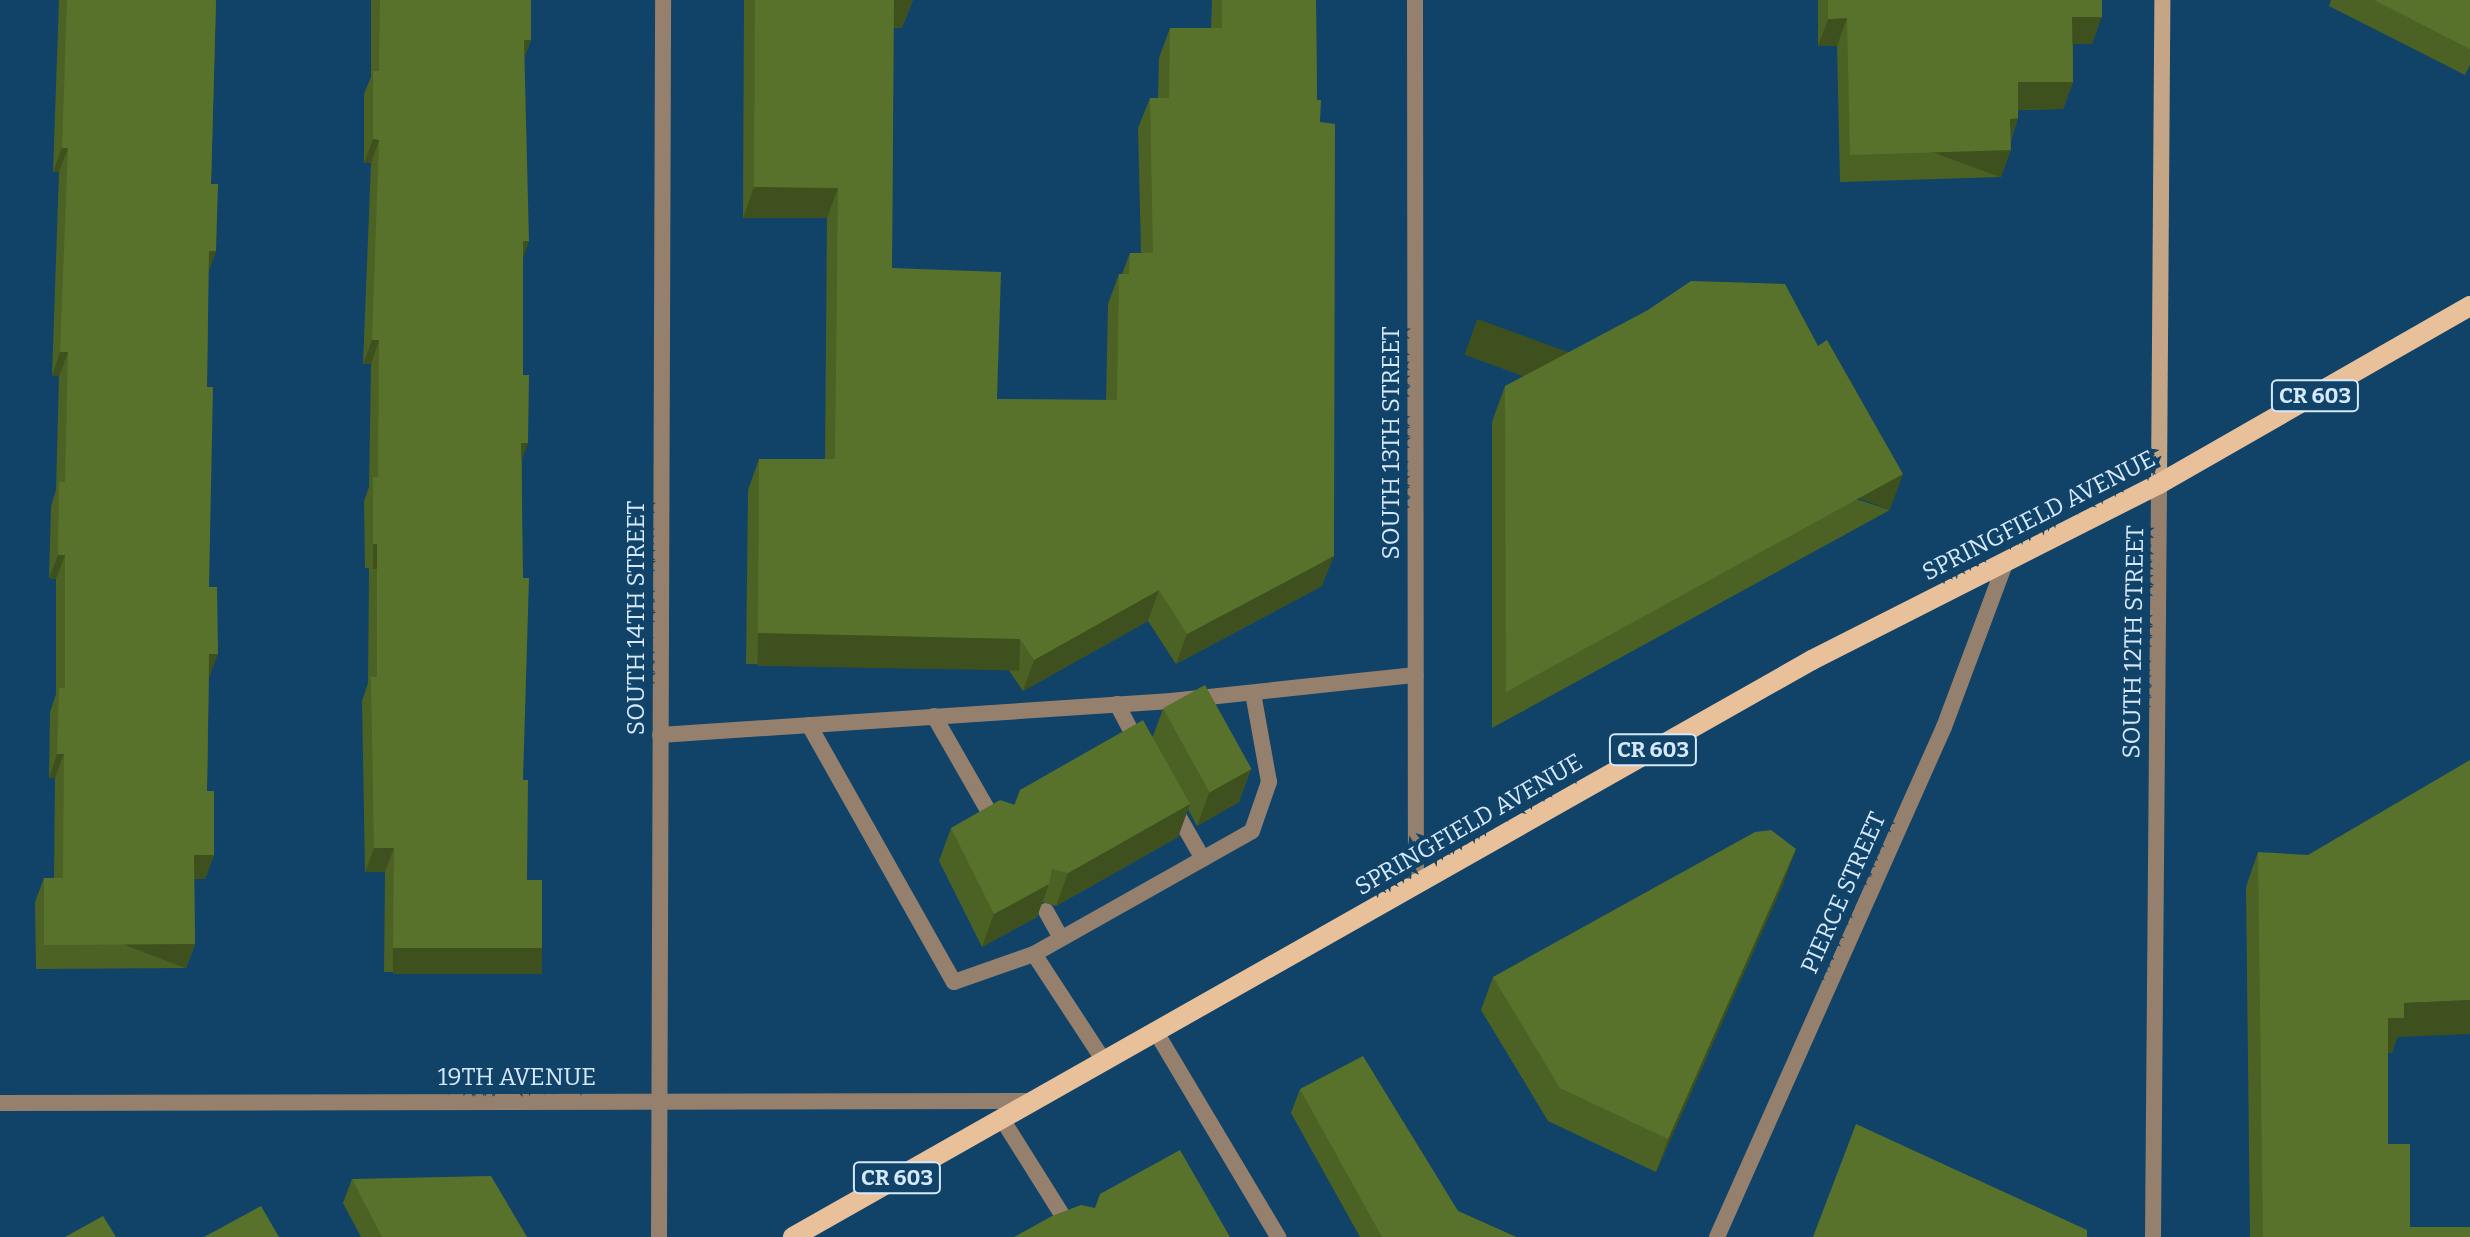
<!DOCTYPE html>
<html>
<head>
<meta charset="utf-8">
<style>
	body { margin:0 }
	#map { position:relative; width:2470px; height:1237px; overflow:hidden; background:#114267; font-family:Bitter,serif }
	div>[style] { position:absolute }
	.service>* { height:16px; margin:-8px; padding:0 8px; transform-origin:8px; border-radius:8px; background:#94806d }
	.minor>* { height:16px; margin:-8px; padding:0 8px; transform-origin:8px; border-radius:8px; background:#94806d }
	.tertiary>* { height:16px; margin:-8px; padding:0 8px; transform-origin:8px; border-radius:8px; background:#94806d }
	.secondary>* { height:16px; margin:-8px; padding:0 8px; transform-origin:8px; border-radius:8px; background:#c4a586 }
	.primary>* { height:20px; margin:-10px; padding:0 10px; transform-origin:10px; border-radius:10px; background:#e8c099 }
	.wall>* { inset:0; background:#4c6225 }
	.shaded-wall>* { inset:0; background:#3e501e; transform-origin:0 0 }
	.building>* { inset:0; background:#58722b; transform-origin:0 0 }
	span { translate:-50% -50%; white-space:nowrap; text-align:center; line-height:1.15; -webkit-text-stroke:8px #114267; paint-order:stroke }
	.shield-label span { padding:2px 6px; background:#114267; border:2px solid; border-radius:6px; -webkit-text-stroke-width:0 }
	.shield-label { font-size:22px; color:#d5e9fb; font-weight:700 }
	.street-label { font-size:24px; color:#d5e9fb }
</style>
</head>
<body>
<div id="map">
	<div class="service">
		<div style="left:1117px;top:704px;width:47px;rotate:62.4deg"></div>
		<div style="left:934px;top:716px;width:127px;rotate:60.2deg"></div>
		<div style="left:809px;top:725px;width:295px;rotate:60.6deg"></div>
		<div style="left:954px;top:982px;width:85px;rotate:-19.3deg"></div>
		<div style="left:1034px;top:954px;width:128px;rotate:56.8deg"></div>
		<div style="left:660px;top:735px;width:512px;rotate:-3.81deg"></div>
		<div style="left:1171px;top:701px;width:246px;rotate:-6.1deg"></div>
		<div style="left:1172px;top:805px;width:62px;rotate:60.1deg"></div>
		<div style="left:1046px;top:911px;width:31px;rotate:61deg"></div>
		<div style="left:1034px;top:954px;width:250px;rotate:-29.4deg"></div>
		<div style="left:1252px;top:831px;width:52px;rotate:-70.9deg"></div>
		<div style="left:1269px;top:782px;width:90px;rotate:-100.2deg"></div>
		<div style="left:1156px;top:1032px;width:239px;rotate:59.2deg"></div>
		<div style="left:1002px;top:1119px;width:139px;rotate:57.9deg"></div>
	</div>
	<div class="minor">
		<div style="left:1415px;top:0;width:885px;rotate:89.94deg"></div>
		<div style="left:0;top:1103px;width:1032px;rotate:-0.11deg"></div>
		<div style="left:659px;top:1237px;width:1237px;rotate:-89.81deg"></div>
		<div style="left:1717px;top:1237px;width:558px;rotate:-66.01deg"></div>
		<div style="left:1944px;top:727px;width:174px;rotate:-69.5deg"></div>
	</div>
	<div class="tertiary">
		<div style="left:2153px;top:1237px;width:753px;rotate:-89.54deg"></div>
	</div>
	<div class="secondary">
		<div style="left:2159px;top:484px;width:484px;rotate:-89.6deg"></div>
	</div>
	<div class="primary">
		<div style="left:793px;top:1237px;width:1171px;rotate:-29.52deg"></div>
		<div style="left:1812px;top:660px;width:389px;rotate:-26.9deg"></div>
		<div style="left:2159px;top:484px;width:358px;rotate:-29.8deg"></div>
	</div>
	<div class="wall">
		<div style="clip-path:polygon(59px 0,216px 0,211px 184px,216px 251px,208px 273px,207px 387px,209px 678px,207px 791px,214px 855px,205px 879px,194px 879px,195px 944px,186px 968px,36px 969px,35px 902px,44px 878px,54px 878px,55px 778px,49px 778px,50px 712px,56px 694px,56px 579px,49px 578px,51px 506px,56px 490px,59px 376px,52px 376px,59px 172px,53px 172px)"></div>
		<div style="clip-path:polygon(371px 0,531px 0,531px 40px,524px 58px,522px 460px,523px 780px,527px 880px,542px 948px,533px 972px,384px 972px,385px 872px,365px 872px,362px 701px,368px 683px,369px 568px,365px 568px,364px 501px,369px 487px,371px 364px,363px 364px,371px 163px,364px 163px,364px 94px,371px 77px)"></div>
		<div style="clip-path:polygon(744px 0,913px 0,902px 28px,893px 28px,892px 268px,997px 399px,1106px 400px,1108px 304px,1119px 274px,1122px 274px,1130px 253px,1141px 253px,1138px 128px,1150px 98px,1158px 98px,1159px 58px,1170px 28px,1211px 28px,1212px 0,1316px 0,1317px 100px,1320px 122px,1322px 586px,1176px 664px,1148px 621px,1023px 691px,1008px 669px,746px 664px,748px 490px,759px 459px,825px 459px,827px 218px,743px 218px)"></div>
		<div style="clip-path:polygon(1818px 0,2102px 0,2092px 44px,2073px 44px,2073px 82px,2063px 109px,2018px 110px,2018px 118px,2011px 140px,2001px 177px,1840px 182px,1837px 46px,1818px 46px)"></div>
		<div style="clip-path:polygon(2331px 0,2470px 0,2470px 65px,2465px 75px,2329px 6px)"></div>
		<div style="clip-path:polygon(1505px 386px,1890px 510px,1492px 728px,1492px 422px)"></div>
		<div style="clip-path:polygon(1163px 709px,1251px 769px,1239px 802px,1197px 826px,1188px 809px,1178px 837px,1056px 906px,1042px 902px,1037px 917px,982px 947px,939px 861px,951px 828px,1014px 805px,1020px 790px,1153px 736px)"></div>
		<div style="clip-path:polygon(2258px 852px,2397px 1037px,2392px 1053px,2388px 1053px,2388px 1144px,2410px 1227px,2470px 1237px,2250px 1237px,2246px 887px)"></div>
		<div style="clip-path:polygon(1784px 882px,1656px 1172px,1548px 1121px,1481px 1010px,1493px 977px)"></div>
		<div style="clip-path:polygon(1300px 1089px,1458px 1211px,1516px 1237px,1360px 1237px,1291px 1113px)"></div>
		<div style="clip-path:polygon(352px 1179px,527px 1237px,361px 1237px,343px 1203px)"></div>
	</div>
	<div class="shaded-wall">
		<div style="clip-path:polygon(893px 0,913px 0,902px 28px,883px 27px)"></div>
		<div style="clip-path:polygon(2072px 17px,2102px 17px,2092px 44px,2062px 44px)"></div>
		<div style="clip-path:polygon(1847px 18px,1837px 46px,1818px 46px,1828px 19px)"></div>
		<div style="clip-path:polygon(524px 40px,531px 40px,522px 64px)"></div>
		<div style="clip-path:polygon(2018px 82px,2073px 82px,2063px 109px,2008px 110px)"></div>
		<div style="clip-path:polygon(2018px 118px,2008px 146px,2010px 119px)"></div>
		<div style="clip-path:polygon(373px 139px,379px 140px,371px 163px,364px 163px)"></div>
		<div style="clip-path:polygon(62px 148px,68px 148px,59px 172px,53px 172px)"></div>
		<div style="left:2011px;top:150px;width:29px;height:161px;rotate:110deg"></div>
		<div style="clip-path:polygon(754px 187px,838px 188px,827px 218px,743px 218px)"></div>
		<div style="clip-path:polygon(523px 241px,529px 241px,521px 265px)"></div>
		<div style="clip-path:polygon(209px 251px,216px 251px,207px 275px)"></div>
		<div style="clip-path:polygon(372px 340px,379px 340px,371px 364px,363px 364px)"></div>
		<div style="clip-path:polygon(60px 352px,68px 352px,59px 376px,52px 376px)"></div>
		<div style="clip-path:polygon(521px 443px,528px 443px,519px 467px)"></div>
		<div style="left:1903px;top:474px;width:38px;height:453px;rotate:110deg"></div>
		<div style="left:373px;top:544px;width:4px;height:25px"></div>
		<div style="clip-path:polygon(58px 555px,65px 555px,56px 579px,49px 578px)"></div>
		<div style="clip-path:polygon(1334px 556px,1322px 586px,1176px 664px,1187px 634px)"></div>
		<div style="clip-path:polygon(1159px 590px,1148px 621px,1023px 691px,1034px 660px)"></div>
		<div style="left:758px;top:633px;width:262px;height:33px;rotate:1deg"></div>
		<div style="clip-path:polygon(209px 654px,218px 654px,209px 678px)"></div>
		<div style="clip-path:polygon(57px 754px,64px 754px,55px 778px,49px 778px)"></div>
		<div style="clip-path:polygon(1251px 769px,1239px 802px,1197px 826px,1209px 793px)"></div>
		<div style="clip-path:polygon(1190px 804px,1178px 837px,1056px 906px,1068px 873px)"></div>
		<div style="clip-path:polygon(374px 848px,394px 848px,385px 872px,365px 872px)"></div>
		<div style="clip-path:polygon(1796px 849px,1784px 882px,1656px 1172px,1668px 1139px)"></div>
		<div style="clip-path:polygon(194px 855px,214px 855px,205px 879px,185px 879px)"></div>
		<div style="clip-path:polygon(1049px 884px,1037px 917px,982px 947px,994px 914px)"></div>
		<div style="left:195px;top:944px;width:26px;height:151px;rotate:111deg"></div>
		<div style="left:393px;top:948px;width:149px;height:26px"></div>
		<div style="clip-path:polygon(2470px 1000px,2470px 1034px,2397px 1037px,2392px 1053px,2376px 1053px,2388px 1018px,2404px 1003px)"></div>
	</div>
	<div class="building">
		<div style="clip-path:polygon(67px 0,216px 0,211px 184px,218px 184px,216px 251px,209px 251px,207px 387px,213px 387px,209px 587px,217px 587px,218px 654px,209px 654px,207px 791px,214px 791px,214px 855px,194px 855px,195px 944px,44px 945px,44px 878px,63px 878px,64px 754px,57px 754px,59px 688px,65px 688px,65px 555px,58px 555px,59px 482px,65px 482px,68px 352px,60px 352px,68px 148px,62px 148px)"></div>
		<div style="clip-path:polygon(380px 0,531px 0,531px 40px,524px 40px,529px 241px,523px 241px,523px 375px,529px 375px,528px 443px,521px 443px,523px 578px,529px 578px,523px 780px,528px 780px,527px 880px,542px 880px,542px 948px,393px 948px,394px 848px,374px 848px,371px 677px,377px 677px,377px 544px,373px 544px,373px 477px,378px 477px,379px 340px,372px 340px,379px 140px,373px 139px,373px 71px,379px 71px)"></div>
		<div style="clip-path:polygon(755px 0,894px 0,892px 268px,1001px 272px,997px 399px,1117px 400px,1119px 274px,1129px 274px,1130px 253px,1153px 253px,1150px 98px,1169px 98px,1170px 28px,1222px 28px,1222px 0,1316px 0,1317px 100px,1321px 100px,1320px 122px,1335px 124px,1334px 556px,1187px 634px,1159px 590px,1034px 660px,1020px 639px,758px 633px,759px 459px,835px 459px,838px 188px,754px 187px)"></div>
		<div style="clip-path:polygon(1828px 0,2102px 0,2102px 17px,2072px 17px,2073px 82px,2018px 82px,2018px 118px,2010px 119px,2011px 150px,1850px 155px,1847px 18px,1828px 19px)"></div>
		<div style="clip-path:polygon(2374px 0,2470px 0,2470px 49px)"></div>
		<div style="clip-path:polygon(1691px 281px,1785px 284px,1818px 346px,1827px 340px,1903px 474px,1506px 692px,1505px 386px,1648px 310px)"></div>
		<div style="left:1205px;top:685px;width:96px;height:48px;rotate:61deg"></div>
		<div style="clip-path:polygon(1143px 720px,1190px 804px,1068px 873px,1052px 869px,1049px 884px,994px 914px,951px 828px,1000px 800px,1015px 805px,1020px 790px)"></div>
		<div style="clip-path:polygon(2470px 760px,2470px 1000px,2404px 1003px,2404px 1018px,2388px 1018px,2388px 1144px,2410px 1144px,2410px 1227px,2470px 1227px,2470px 1237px,2263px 1237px,2258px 852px,2308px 855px)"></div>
		<div style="clip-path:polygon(1771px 830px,1796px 849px,1668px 1139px,1560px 1088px,1493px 977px,1755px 832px)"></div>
		<div style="clip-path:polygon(1363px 1056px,1458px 1211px,1516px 1237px,1382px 1237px,1300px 1089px)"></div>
		<div style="clip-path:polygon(1856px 1124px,2087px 1230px,2087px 1237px,1813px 1237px)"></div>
		<div style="clip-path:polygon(1180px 1150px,1230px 1237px,1014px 1237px,1052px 1216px,1081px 1205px,1095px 1208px,1100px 1194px)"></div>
		<div style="clip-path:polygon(491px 1176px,527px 1237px,382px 1237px,352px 1179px)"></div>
		<div style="clip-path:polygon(261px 1206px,279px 1237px,204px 1237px)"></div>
		<div style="clip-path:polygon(103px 1216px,116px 1237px,65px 1237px)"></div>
	</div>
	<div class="shield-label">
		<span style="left:2315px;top:396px">CR 603</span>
		<span style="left:1653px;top:750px">CR 603</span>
		<span style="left:897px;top:1178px">CR 603</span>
	</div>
	<div class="street-label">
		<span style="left:1392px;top:443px;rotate:-90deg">SOUTH 13TH STREET</span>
		<span style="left:2039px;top:516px;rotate:-27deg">SPRINGFIELD AVENUE</span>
		<span style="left:637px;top:618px;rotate:-90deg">SOUTH 14TH STREET</span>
		<span style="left:2134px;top:642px;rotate:-89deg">SOUTH 12TH STREET</span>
		<span style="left:1469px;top:825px;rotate:-30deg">SPRINGFIELD AVENUE</span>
		<span style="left:1844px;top:893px;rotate:-66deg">PIERCE STREET</span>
		<span style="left:517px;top:1078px">19TH AVENUE</span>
	</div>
</div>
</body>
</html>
